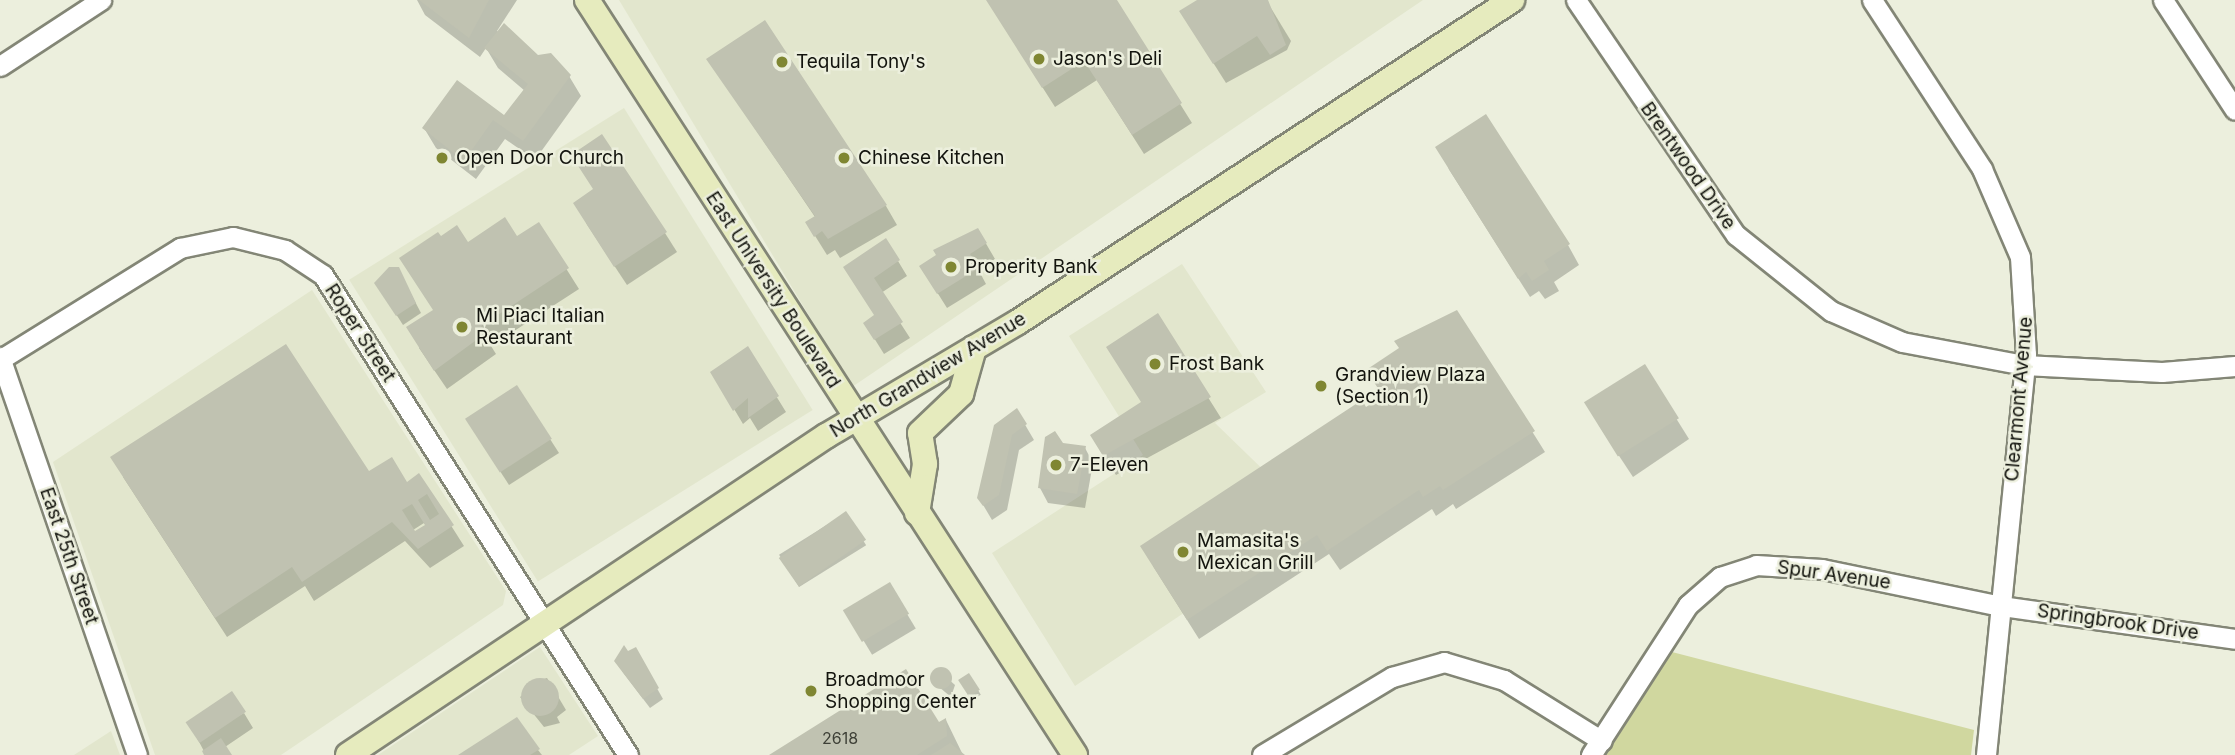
<!DOCTYPE html>
<html>
<head>
<meta charset="utf-8">
<style>
	body { margin:0 }
	#map { position:relative; width:2235px; height:755px; overflow:hidden; background:#ecefdd; font-family:Inter,sans-serif }
	div>[style] { position:absolute }
	.built>* { inset:0; background:#e2e6cd; transform-origin:0 0 }
	.green>* { inset:0; background:#d0d79f }
	.shadow>* { inset:0; background:#0003; transform-origin:0 0 }
	.building>* { inset:0; background:#c0c2b1; transform-origin:0 0 }
	.round { border-radius:50% }
	.roads { filter:drop-shadow(2px 0 #838676) drop-shadow(-2px 0 #838676) drop-shadow(0 2px #838676) drop-shadow(0 -2px #838676) }
	.minor>* { height:19px; margin:-9.5px; padding:0 9.5px; transform-origin:9.5px; border-radius:9.5px; background:#fff }
	.major>* { height:24px; margin:-12px; padding:0 12px; transform-origin:12px; border-radius:12px; background:#e6ebbe }
	.dots>* { width:19px; height:19px; translate:-50% -50%; box-sizing:border-box; border:4px solid #ecefdd; border-radius:50% }
	span { translate:-50% -50%; white-space:nowrap; text-align:center; line-height:1.15; -webkit-text-stroke:5px #ecefdd; paint-order:stroke }
	.number-label { font-size:16px; color:#3e4037 }
	.number-label span { -webkit-text-stroke-width:0 }
	.poi-label { font-size:19px; color:#13140e }
	.left { translate:0 -50%; text-align:left }
	.street-label { font-size:19px; color:#13140e }
</style>
</head>
<body>
<div id="map">
	<div class="built">
		<div style="clip-path:polygon(619px 0,1423px 0,852px 387px)"></div>
		<div style="left:624px;top:108px;width:356px;height:324px;rotate:58deg"></div>
		<div style="clip-path:polygon(1182px 264px,1266px 392px,1215px 423px,1318px 523px,1075px 686px,992px 553px,1143px 455px,1069px 336px)"></div>
		<div style="clip-path:polygon(312px 290px,506px 591px,503px 605px,281px 755px,155px 755px,53px 462px)"></div>
		<div style="clip-path:polygon(540px 647px,598px 736px,569px 755px,378px 755px)"></div>
		<div style="clip-path:polygon(111px 731px,120px 755px,74px 755px)"></div>
	</div>
	<div class="green">
		<div style="clip-path:polygon(1672px 652px,1974px 730px,1971px 755px,1606px 755px)"></div>
	</div>
	<div class="shadow">
		<div style="clip-path:polygon(417px 0,517px 0,497px 31px,569px 76px,581px 96px,535px 160px,505px 139px,476px 179px,436px 148px,424px 128px,504px 117px,525px 91px,498px 68px,486px 48px,480px 57px,425px 15px)"></div>
		<div style="clip-path:polygon(987px 0,1115px 0,1192px 123px,1144px 154px,1097px 80px,1055px 107px)"></div>
		<div style="clip-path:polygon(1200px 0,1266px 0,1291px 41px,1287px 50px,1226px 83px,1193px 31px)"></div>
		<div style="clip-path:polygon(708px 59px,886px 206px,897px 225px,840px 258px,835px 250px,827px 255px,807px 223px,815px 217px)"></div>
		<div style="clip-path:polygon(1448px 168px,1568px 245px,1579px 265px,1554px 282px,1559px 291px,1545px 299px,1539px 291px,1530px 297px)"></div>
		<div style="clip-path:polygon(586px 223px,665px 233px,677px 252px,627px 285px)"></div>
		<div style="clip-path:polygon(538px 224px,579px 289px,491px 346px,496px 354px,447px 389px,419px 348px,467px 244px,517px 238px)"></div>
		<div style="clip-path:polygon(978px 230px,995px 259px,978px 269px,986px 284px,947px 308px,930px 281px)"></div>
		<div style="clip-path:polygon(898px 261px,907px 276px,881px 293px,910px 338px,884px 354px,874px 338px,876px 316px,854px 282px)"></div>
		<div style="clip-path:polygon(398px 269px,421px 313px,403px 325px,376px 283px)"></div>
		<div style="clip-path:polygon(1457px 312px,1545px 452px,1456px 509px,1453px 504px,1436px 516px,1432px 509px,1340px 570px,1329px 554px,1199px 639px,1153px 566px,1384px 398px)"></div>
		<div style="clip-path:polygon(1157px 316px,1221px 418px,1116px 475px,1103px 455px,1143px 403px)"></div>
		<div style="clip-path:polygon(747px 349px,786px 412px,758px 431px,750px 418px,743px 424px,712px 372px)"></div>
		<div style="clip-path:polygon(1644px 367px,1689px 439px,1633px 477px,1598px 424px)"></div>
		<div style="clip-path:polygon(1017px 411px,1034px 440px,1019px 450px,1007px 510px,992px 520px,979px 498px)"></div>
		<div style="clip-path:polygon(476px 434px,550px 439px,559px 453px,509px 485px)"></div>
		<div style="clip-path:polygon(1062px 445px,1085px 448px,1093px 463px,1085px 508px,1048px 503px,1040px 488px)"></div>
		<div style="clip-path:polygon(evenodd,369px 473px,407px 485px,419px 475px,464px 546px,430px 568px,405px 541px,314px 601px,305px 586px,227px 637px,123px 477px,369px 473px,424px 523px,426px 526px,415px 533px,413px 530px,424px 523px)"></div>
		<div style="left:846px;top:513px;width:38px;height:79px;rotate:58deg"></div>
		<div style="left:889px;top:584px;width:52px;height:51px;rotate:59deg"></div>
		<div style="clip-path:polygon(635px 649px,663px 699px,650px 708px,622px 671px)"></div>
		<div style="clip-path:polygon(938px 670px,955px 685px,951px 697px,933px 682px)"></div>
		<div style="left:969px;top:675px;width:23px;height:9px;rotate:59deg"></div>
		<div style="clip-path:polygon(547px 678px,566px 710px,557px 717px,560px 723px,544px 727px,520px 697px,530px 690px,526px 684px)"></div>
		<div style="clip-path:polygon(244px 713px,253px 728px,225px 747px,230px 755px,206px 755px,197px 738px)"></div>
		<div style="clip-path:polygon(946px 720px,963px 755px,772px 755px,938px 724px)"></div>
		<div style="clip-path:polygon(538px 750px,542px 755px,460px 755px)"></div>
	</div>
	<div class="building">
		<div style="clip-path:polygon(419px 0,489px 0,469px 38px)"></div>
		<div style="clip-path:polygon(986px 0,1117px 0,1182px 103px,1132px 135px,1084px 61px,1042px 88px)"></div>
		<div style="clip-path:polygon(1197px 0,1268px 0,1286px 45px,1270px 55px,1257px 36px,1213px 64px,1179px 11px)"></div>
		<div style="clip-path:polygon(765px 20px,887px 205px,828px 239px,822px 231px,814px 237px,805px 222px,815px 216px,706px 59px)"></div>
		<div style="clip-path:polygon(504px 23px,538px 55px,551px 53px,571px 75px,523px 141px,493px 120px,464px 161px,422px 128px,457px 80px,504px 115px,528px 84px,484px 48px)"></div>
		<div style="clip-path:polygon(1486px 114px,1570px 244px,1544px 261px,1549px 270px,1532px 281px,1526px 272px,1518px 279px,1435px 147px)"></div>
		<div style="clip-path:polygon(602px 134px,667px 232px,614px 267px,573px 203px,593px 189px,571px 155px)"></div>
		<div style="clip-path:polygon(505px 217px,517px 236px,539px 222px,569px 268px,481px 326px,486px 333px,434px 371px,406px 327px,433px 310px,399px 258px,438px 232px,441px 236px,457px 225px,468px 242px)"></div>
		<div style="clip-path:polygon(978px 228px,987px 243px,970px 254px,979px 268px,937px 294px,919px 266px,936px 255px,933px 250px)"></div>
		<div style="clip-path:polygon(886px 238px,900px 260px,874px 278px,903px 322px,874px 340px,863px 323px,874px 315px,843px 267px)"></div>
		<div style="clip-path:polygon(389px 267px,399px 267px,416px 303px,396px 316px,374px 283px)"></div>
		<div style="clip-path:polygon(1457px 310px,1535px 431px,1443px 490px,1440px 486px,1423px 497px,1419px 490px,1327px 551px,1317px 535px,1187px 620px,1140px 546px,1362px 400px,1366px 407px,1383px 396px,1366px 370px,1399px 348px,1394px 341px)"></div>
		<div style="clip-path:polygon(1158px 313px,1211px 397px,1103px 456px,1090px 435px,1141px 402px,1106px 347px)"></div>
		<div style="clip-path:polygon(evenodd,286px 344px,369px 471px,392px 457px,407px 482px,419px 473px,454px 525px,418px 549px,392px 522px,302px 582px,292px 567px,215px 618px,110px 457px,286px 344px,427px 494px,439px 514px,430px 520px,418px 500px,427px 494px,286px 344px,412px 504px,425px 525px,415px 531px,402px 510px,412px 504px)"></div>
		<div style="clip-path:polygon(748px 346px,779px 396px,748px 418px,748px 398px,733px 411px,710px 372px)"></div>
		<div style="left:1645px;top:364px;width:64px;height:72px;rotate:58deg"></div>
		<div style="left:517px;top:385px;width:64px;height:62px;rotate:57deg"></div>
		<div style="clip-path:polygon(1017px 408px,1027px 424px,1012px 435px,999px 495px,983px 506px,977px 498px,994px 425px)"></div>
		<div style="clip-path:polygon(1055px 431px,1063px 443px,1086px 446px,1077px 494px,1038px 488px,1045px 437px)"></div>
		<div style="left:846px;top:511px;width:35px;height:82px;rotate:55deg"></div>
		<div style="left:890px;top:582px;width:37px;height:55px;rotate:59deg"></div>
		<div style="clip-path:polygon(624px 645px,628px 651px,636px 647px,659px 688px,643px 699px,614px 661px)"></div>
		<div class="round" style="left:930px;top:667px;width:22px;height:22px"></div>
		<div style="clip-path:polygon(906px 669px,939px 722px,946px 718px,947px 736px,917px 755px,769px 755px)"></div>
		<div style="left:969px;top:673px;width:20px;height:13px;rotate:57deg"></div>
		<div class="round" style="left:521px;top:678px;width:38px;height:38px"></div>
		<div style="left:232px;top:691px;width:25px;height:56px;rotate:56deg"></div>
		<div style="clip-path:polygon(517px 717px,540px 749px,530px 755px,458px 755px)"></div>
		<div style="clip-path:polygon(221px 738px,232px 755px,204px 755px,202px 751px)"></div>
		<div style="clip-path:polygon(950px 743px,965px 755px,931px 755px)"></div>
	</div>
	<div class="roads">
		<div class="minor">
			<div style="left:1576px;top:0;width:284px;rotate:55.8deg"></div>
			<div style="left:1736px;top:235px;width:122px;rotate:38.7deg"></div>
			<div style="left:1831px;top:311px;width:77px;rotate:23.6deg"></div>
			<div style="left:1902px;top:342px;width:124px;rotate:10.7deg"></div>
			<div style="left:2024px;top:365px;width:138px;rotate:2.9deg"></div>
			<div style="left:2162px;top:372px;width:73px;rotate:-4.7deg"></div>
			<div style="left:1872px;top:0;width:202px;rotate:56.9deg"></div>
			<div style="left:1982px;top:169px;width:96px;rotate:66.6deg"></div>
			<div style="left:2020px;top:257px;width:97px;rotate:86.5deg"></div>
			<div style="left:2026px;top:354px;width:403px;rotate:95.7deg"></div>
			<div style="left:2163px;top:0;width:131px;rotate:56.8deg"></div>
			<div style="left:0;top:66px;width:121px;rotate:-33.2deg"></div>
			<div style="left:0;top:357px;width:421px;rotate:71deg"></div>
			<div style="left:1px;top:359px;width:211px;rotate:-31.8deg"></div>
			<div style="left:180px;top:248px;width:54px;rotate:-11.7deg"></div>
			<div style="left:233px;top:237px;width:54px;rotate:14deg"></div>
			<div style="left:285px;top:250px;width:45px;rotate:33.3deg"></div>
			<div style="left:323px;top:275px;width:569px;rotate:57.57deg"></div>
			<div style="left:1262px;top:755px;width:152px;rotate:-31deg"></div>
			<div style="left:1392px;top:677px;width:54px;rotate:-16.1deg"></div>
			<div style="left:1444px;top:662px;width:63px;rotate:16.7deg"></div>
			<div style="left:1504px;top:680px;width:115px;rotate:31.9deg"></div>
			<div style="left:1591px;top:755px;width:179px;rotate:-57.1deg"></div>
			<div style="left:1688px;top:605px;width:43px;rotate:-41.2deg"></div>
			<div style="left:1720px;top:577px;width:38px;rotate:-18deg"></div>
			<div style="left:1756px;top:565px;width:66px;rotate:3.5deg"></div>
			<div style="left:1822px;top:569px;width:183px;rotate:11.7deg"></div>
			<div style="left:2001px;top:606px;width:236px;rotate:8deg"></div>
		</div>
		<div class="major">
			<div style="left:587px;top:0;width:899px;rotate:57.12deg"></div>
			<div style="left:917px;top:513px;width:50px;rotate:-80.7deg"></div>
			<div style="left:925px;top:464px;width:31px;rotate:-99deg"></div>
			<div style="left:920px;top:433px;width:57px;rotate:-43.6deg"></div>
			<div style="left:961px;top:394px;width:48px;rotate:-74.2deg"></div>
			<div style="left:348px;top:755px;width:575px;rotate:-33.72deg"></div>
			<div style="left:826px;top:436px;width:223px;rotate:-30.7deg"></div>
			<div style="left:1018px;top:322px;width:590px;rotate:-33.1deg"></div>
		</div>
	</div>
	<div class="dots">
		<div style="left:1039px;top:59px;background:#7f8632"></div>
		<div style="left:782px;top:62px;background:#7f8632"></div>
		<div style="left:442px;top:158px;background:#7f8632"></div>
		<div style="left:844px;top:158px;background:#7f8632"></div>
		<div style="left:951px;top:267px;background:#7f8632"></div>
		<div style="left:462px;top:327px;background:#7f8632"></div>
		<div style="left:1155px;top:364px;background:#7f8632"></div>
		<div style="left:1321px;top:386px;background:#7f8632"></div>
		<div style="left:1056px;top:465px;background:#7f8632"></div>
		<div style="left:1183px;top:552px;background:#7f8632"></div>
		<div style="left:811px;top:691px;background:#7f8632"></div>
	</div>
	<div class="number-label">
		<span style="left:840px;top:738px">2618</span>
	</div>
	<div class="poi-label">
		<span class="left" style="left:1053px;top:59px">Jason's Deli</span>
		<span class="left" style="left:796px;top:62px">Tequila Tony's</span>
		<span class="left" style="left:456px;top:158px">Open Door Church</span>
		<span class="left" style="left:858px;top:158px">Chinese Kitchen</span>
		<span class="left" style="left:965px;top:267px">Properity Bank</span>
		<span class="left" style="left:476px;top:327px">Mi Piaci Italian<br>Restaurant</span>
		<span class="left" style="left:1169px;top:364px">Frost Bank</span>
		<span class="left" style="left:1335px;top:386px">Grandview Plaza<br>(Section 1)</span>
		<span class="left" style="left:1070px;top:465px">7-Eleven</span>
		<span class="left" style="left:1197px;top:552px">Mamasita's<br>Mexican Grill</span>
		<span class="left" style="left:825px;top:691px">Broadmoor<br>Shopping Center</span>
	</div>
	<div class="street-label">
		<span style="left:1688px;top:166px;rotate:55deg">Brentwood Drive</span>
		<span style="left:773px;top:290px;rotate:57deg">East University Boulevard</span>
		<span style="left:360px;top:333px;rotate:57deg">Roper Street</span>
		<span style="left:928px;top:375px;rotate:-31deg">North Grandview Avenue</span>
		<span style="left:2019px;top:399px;rotate:-85deg">Clearmont Avenue</span>
		<span style="left:69px;top:556px;rotate:71deg">East 25th Street</span>
		<span style="left:1834px;top:575px;rotate:8deg">Spur Avenue</span>
		<span style="left:2118px;top:622px;rotate:8deg">Springbrook Drive</span>
	</div>
</div>
</body>
</html>
